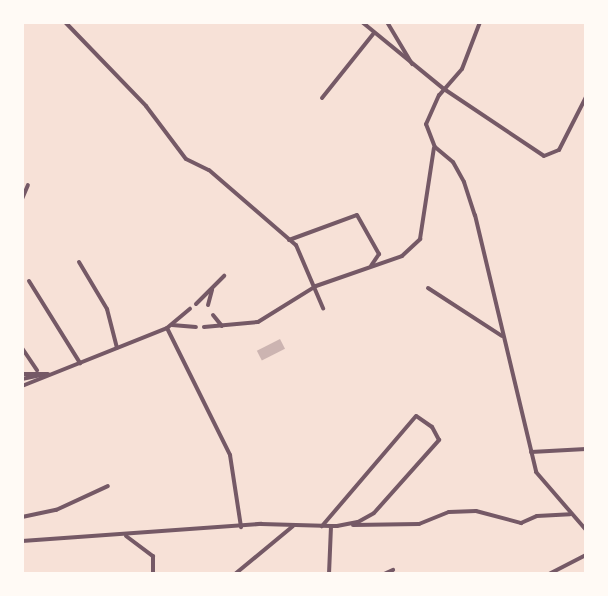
<!DOCTYPE html>
<html>
<head>
<meta charset="utf-8">
<style>
	body { margin:0 }
	#map { position:relative; width:608px; height:596px; overflow:hidden; background:#f7e1d7; font-family:"Zilla Slab",serif }
	div>[style] { position:absolute }
	.building>* { inset:0; background:#ccb4b1; transform-origin:0 0 }
	.minor>* { height:4px; margin:-2px; padding:0 2px; transform-origin:2px; border-radius:2px; background:#755966 }
	span { translate:-50% -50%; white-space:nowrap; text-align:center; line-height:1.15; -webkit-text-stroke:6px #fffaf5; paint-order:stroke }
	.frame { position:absolute; inset:0; border:24px solid #fffaf5; pointer-events:none }
</style>
</head>
<body>
<div id="map">
	<div class="building">
		<div style="left:280px;top:339px;width:11px;height:26px;rotate:63deg"></div>
	</div>
	<div class="minor">
		<div style="left:65px;top:22px;width:117px;rotate:46deg"></div>
		<div style="left:146px;top:106px;width:66px;rotate:53deg"></div>
		<div style="left:186px;top:159px;width:25px;rotate:26deg"></div>
		<div style="left:209px;top:170px;width:115px;rotate:40.8deg"></div>
		<div style="left:296px;top:245px;width:69px;rotate:66.8deg"></div>
		<div style="left:362px;top:22px;width:106px;rotate:39.3deg"></div>
		<div style="left:444px;top:89px;width:120px;rotate:33.8deg"></div>
		<div style="left:544px;top:156px;width:16px;rotate:-22deg"></div>
		<div style="left:559px;top:150px;width:59px;rotate:-63deg"></div>
		<div style="left:387px;top:22px;width:49px;rotate:59.2deg"></div>
		<div style="left:480px;top:22px;width:50px;rotate:111deg"></div>
		<div style="left:462px;top:69px;width:35px;rotate:131deg"></div>
		<div style="left:439px;top:95px;width:32px;rotate:114deg"></div>
		<div style="left:426px;top:124px;width:25px;rotate:69deg"></div>
		<div style="left:435px;top:147px;width:23px;rotate:40deg"></div>
		<div style="left:453px;top:162px;width:23px;rotate:61deg"></div>
		<div style="left:464px;top:182px;width:35px;rotate:72deg"></div>
		<div style="left:475px;top:215px;width:264px;rotate:76.6deg"></div>
		<div style="left:536px;top:472px;width:77px;rotate:49.2deg"></div>
		<div style="left:322px;top:98px;width:82px;rotate:-51.4deg"></div>
		<div style="left:22px;top:199px;width:15px;rotate:-67deg"></div>
		<div style="left:289px;top:240px;width:72px;rotate:-20.2deg"></div>
		<div style="left:357px;top:215px;width:45px;rotate:60.6deg"></div>
		<div style="left:379px;top:254px;width:14px;rotate:124deg"></div>
		<div style="left:79px;top:262px;width:55px;rotate:59.2deg"></div>
		<div style="left:107px;top:309px;width:40px;rotate:75.6deg"></div>
		<div style="left:29px;top:281px;width:97px;rotate:58.1deg"></div>
		<div style="left:428px;top:288px;width:88px;rotate:33deg"></div>
		<div style="left:196px;top:304px;width:40px;rotate:-45deg"></div>
		<div style="left:208px;top:305px;width:16px;rotate:-75deg"></div>
		<div style="left:213px;top:315px;width:14px;rotate:51deg"></div>
		<div style="left:172px;top:325px;width:24px;rotate:5deg"></div>
		<div style="left:204px;top:327px;width:54px;rotate:-5.3deg"></div>
		<div style="left:258px;top:322px;width:68px;rotate:-31.8deg"></div>
		<div style="left:316px;top:286px;width:91px;rotate:-19.2deg"></div>
		<div style="left:402px;top:256px;width:25px;rotate:-43deg"></div>
		<div style="left:420px;top:239px;width:92px;rotate:-81.3deg"></div>
		<div style="left:167px;top:328px;width:142px;rotate:63.6deg"></div>
		<div style="left:230px;top:455px;width:73px;rotate:81.3deg"></div>
		<div style="left:22px;top:348px;width:27px;rotate:56deg"></div>
		<div style="left:22px;top:374px;width:26px"></div>
		<div style="left:22px;top:379px;width:24px;rotate:-12deg"></div>
		<div style="left:22px;top:386px;width:156px;rotate:-21.8deg"></div>
		<div style="left:167px;top:328px;width:30px;rotate:-40deg"></div>
		<div style="left:531px;top:452px;width:55px;rotate:-3.1deg"></div>
		<div style="left:22px;top:517px;width:35px;rotate:-12deg"></div>
		<div style="left:56px;top:510px;width:57px;rotate:-24.8deg"></div>
		<div style="left:353px;top:525px;width:66px;rotate:-0.9deg"></div>
		<div style="left:419px;top:524px;width:32px;rotate:-22deg"></div>
		<div style="left:449px;top:512px;width:27px;rotate:-2deg"></div>
		<div style="left:476px;top:511px;width:47px;rotate:14.9deg"></div>
		<div style="left:521px;top:523px;width:17px;rotate:-24deg"></div>
		<div style="left:537px;top:516px;width:33px;rotate:-3deg"></div>
		<div style="left:126px;top:536px;width:34px;rotate:37deg"></div>
		<div style="left:153px;top:556px;width:18px;rotate:90deg"></div>
		<div style="left:22px;top:541px;width:240px;rotate:-4.1deg"></div>
		<div style="left:261px;top:524px;width:70px;rotate:1.6deg"></div>
		<div style="left:331px;top:526px;width:6px"></div>
		<div style="left:337px;top:526px;width:21px;rotate:-11deg"></div>
		<div style="left:358px;top:522px;width:18px;rotate:-29deg"></div>
		<div style="left:374px;top:513px;width:98px;rotate:-48.3deg"></div>
		<div style="left:439px;top:440px;width:15px;rotate:-118deg"></div>
		<div style="left:432px;top:427px;width:19px;rotate:-145deg"></div>
		<div style="left:416px;top:416px;width:145px;rotate:130.5deg"></div>
		<div style="left:235px;top:574px;width:75px;rotate:-39.6deg"></div>
		<div style="left:329px;top:574px;width:48px;rotate:-87.6deg"></div>
		<div style="left:384px;top:574px;width:10px;rotate:-24deg"></div>
		<div style="left:549px;top:574px;width:42px;rotate:-27.2deg"></div>
	</div>
	<div class="frame"></div>
</div>
</body>
</html>
